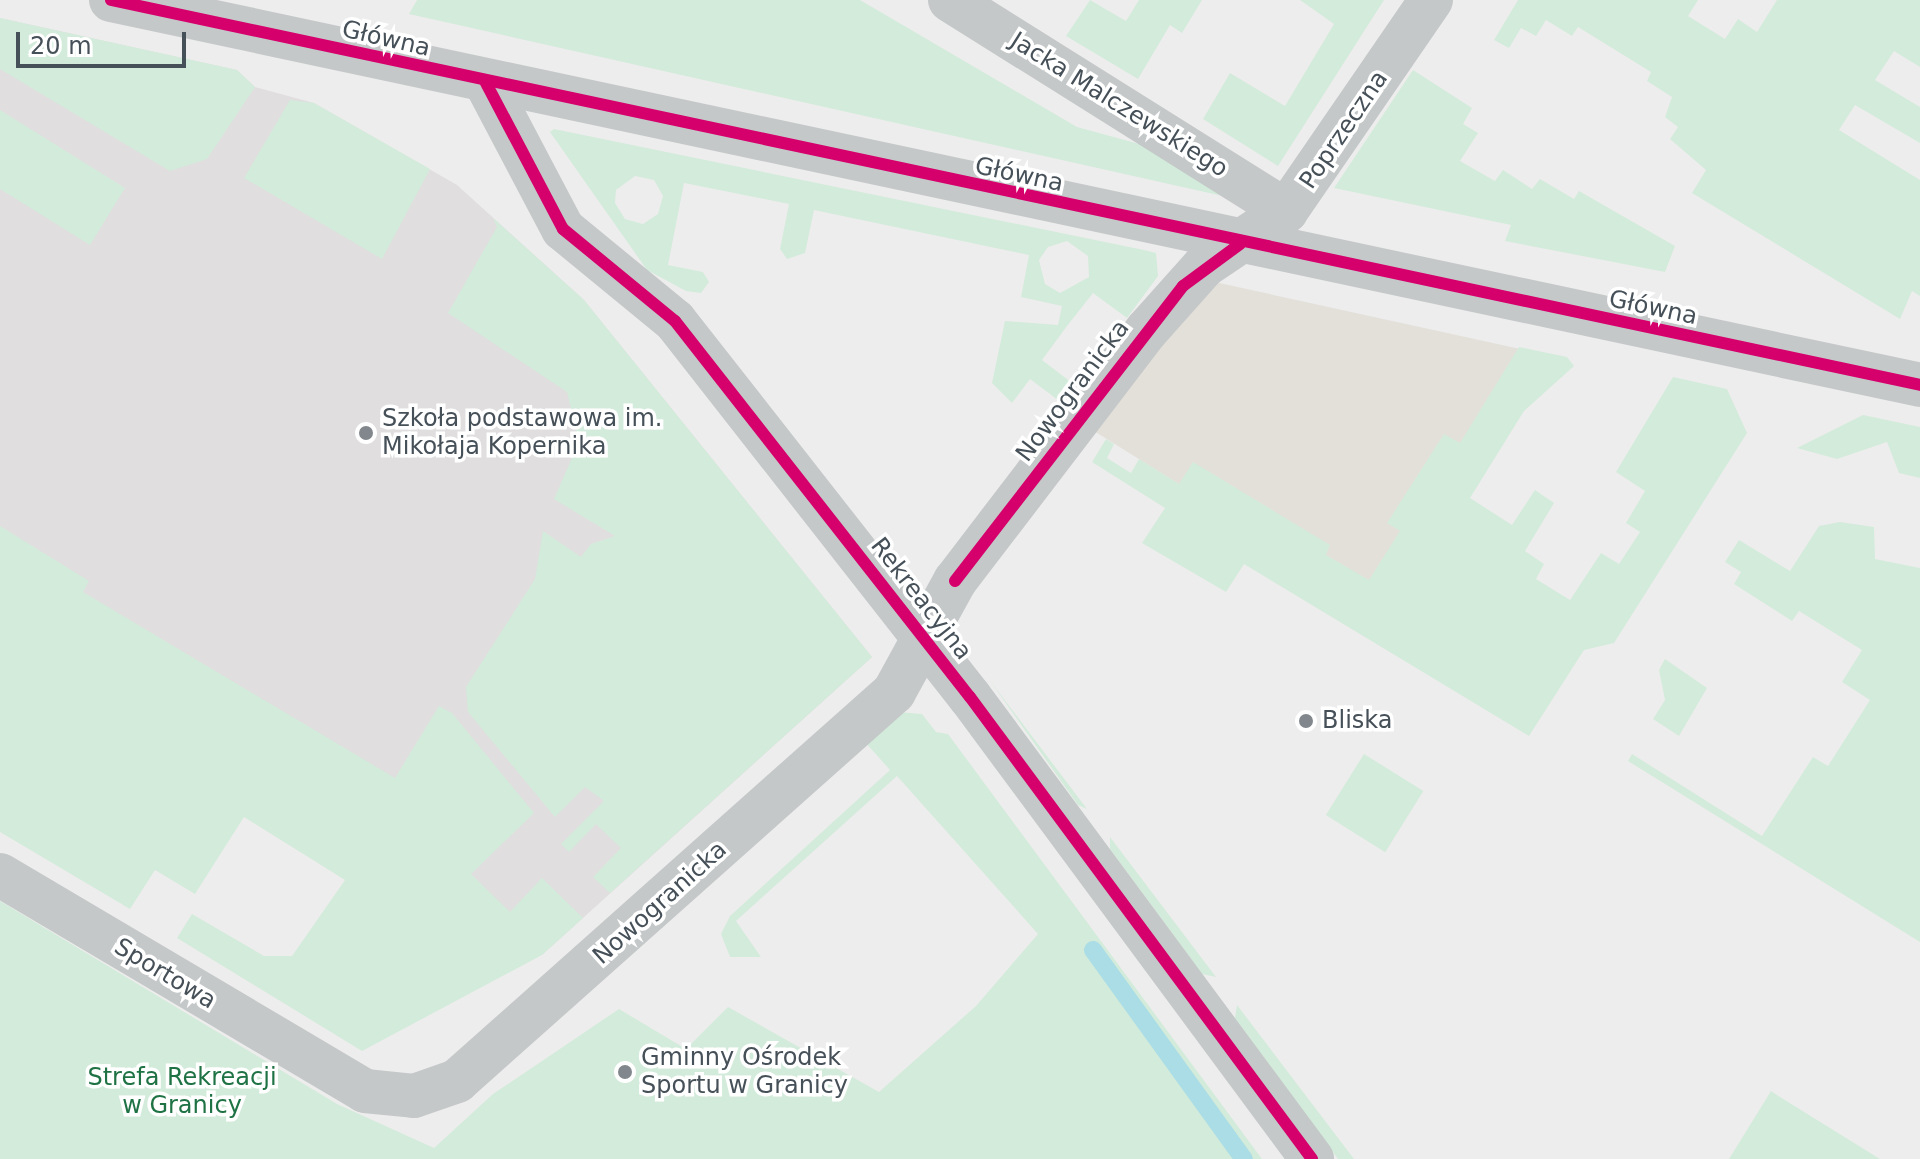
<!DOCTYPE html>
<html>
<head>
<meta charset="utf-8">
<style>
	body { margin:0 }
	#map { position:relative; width:1920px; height:1159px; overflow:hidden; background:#eeeded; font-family:"DejaVu Sans",sans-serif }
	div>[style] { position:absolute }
	.commercial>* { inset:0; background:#e3e0da }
	.education>* { inset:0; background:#e0dedf }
	.green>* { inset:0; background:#d3ebdb; transform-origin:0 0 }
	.stream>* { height:18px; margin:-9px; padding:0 9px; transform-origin:9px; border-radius:9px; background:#abdde6 }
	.street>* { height:44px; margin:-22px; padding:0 22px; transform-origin:22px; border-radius:22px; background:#c5c8c9 }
	.cycleway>* { height:12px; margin:-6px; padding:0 6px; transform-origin:6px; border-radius:6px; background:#d6006c }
	.dots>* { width:22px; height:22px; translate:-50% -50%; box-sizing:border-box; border:4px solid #fff; border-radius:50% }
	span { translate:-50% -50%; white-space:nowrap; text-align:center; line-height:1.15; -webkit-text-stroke:7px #fff; paint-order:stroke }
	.street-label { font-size:24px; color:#465058 }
	.poi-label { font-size:24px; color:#465058 }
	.left { translate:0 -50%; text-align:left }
	.park-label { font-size:24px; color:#1e7244 }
	.scale { position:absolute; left:16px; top:32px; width:170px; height:36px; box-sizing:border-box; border:4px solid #465058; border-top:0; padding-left:10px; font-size:24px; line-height:28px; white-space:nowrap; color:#465058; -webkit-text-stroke:6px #fff; paint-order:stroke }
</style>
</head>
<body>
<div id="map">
	<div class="commercial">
		<div style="clip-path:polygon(1210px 281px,1529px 351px,1369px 603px,1094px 431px)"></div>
	</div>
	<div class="education">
		<div style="clip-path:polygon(0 18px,237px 70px,255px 87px,314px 103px,457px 185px,584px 300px,872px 657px,542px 955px,0 628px)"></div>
	</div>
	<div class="green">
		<div style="clip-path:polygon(417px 0,860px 0,1077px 127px,1154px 148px,1236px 199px,409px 14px)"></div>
		<div style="clip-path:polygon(1090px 0,1126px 21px,1139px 0,1202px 0,1182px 33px,1170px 25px,1138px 79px,1066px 36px)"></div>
		<div style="clip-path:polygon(1300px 0,1384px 0,1278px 166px,1203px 119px,1230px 73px,1285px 106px,1334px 24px)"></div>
		<div style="clip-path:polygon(1518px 0,1698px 0,1688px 16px,1725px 39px,1738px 19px,1757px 32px,1777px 0,1920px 0,1920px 67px,1894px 51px,1875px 80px,1920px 107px,1920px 143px,1855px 105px,1839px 130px,1920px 180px,1920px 296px,1912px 291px,1900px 319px,1692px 193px,1706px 170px,1670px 139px,1678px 127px,1665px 117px,1672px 97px,1647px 81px,1651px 72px,1578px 27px,1572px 36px,1546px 20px,1536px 36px,1521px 28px,1509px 48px,1494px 40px)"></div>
		<div style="clip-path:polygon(0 18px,237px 70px,255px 87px,207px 159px,170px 171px,0 69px)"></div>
		<div style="clip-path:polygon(1413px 70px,1472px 108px,1463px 124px,1478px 133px,1460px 161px,1495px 181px,1503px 170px,1532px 189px,1540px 179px,1574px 199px,1579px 191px,1675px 246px,1665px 272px,1505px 241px,1511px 225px,1334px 188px)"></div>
		<div style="clip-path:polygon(290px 100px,314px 103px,430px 169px,382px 259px,244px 178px)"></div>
		<div style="clip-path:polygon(0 110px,125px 188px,90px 245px,0 189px)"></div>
		<div style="clip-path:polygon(evenodd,554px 129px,1144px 250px,1156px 253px,1158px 276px,1127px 318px,1093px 293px,1067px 326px,1042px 360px,1076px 386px,1062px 403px,1030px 379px,1012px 403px,992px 383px,1005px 321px,1058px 325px,1062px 306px,1021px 297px,1029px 255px,814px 210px,805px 253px,787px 259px,780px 249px,789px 204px,684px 183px,668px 265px,703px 272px,709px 282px,701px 293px,686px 291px,647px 270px,550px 132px,554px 129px,635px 176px,654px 180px,663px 196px,658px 214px,643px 224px,625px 219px,615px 203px,616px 190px,635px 176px,554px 129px,1067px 241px,1088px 256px,1089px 277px,1060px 293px,1045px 284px,1039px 260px,1048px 247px,1067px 241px)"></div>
		<div style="clip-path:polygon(493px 218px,584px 300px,872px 657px,610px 893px,593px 877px,621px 848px,596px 824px,569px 852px,561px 844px,604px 801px,585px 787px,555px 817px,468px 712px,466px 687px,535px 579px,543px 531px,581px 557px,591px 544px,615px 536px,554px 499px,579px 442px,567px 392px,448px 313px,497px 227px)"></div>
		<div style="clip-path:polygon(1519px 347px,1567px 357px,1574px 366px,1524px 411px,1470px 498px,1512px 525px,1535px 490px,1554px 503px,1525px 551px,1544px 564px,1536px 579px,1570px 600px,1601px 553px,1619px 564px,1640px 532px,1626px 523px,1645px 491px,1616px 472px,1673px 377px,1727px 389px,1747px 433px,1614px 643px,1584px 650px,1529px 736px,1244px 564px,1226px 592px,1142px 543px,1165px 508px,1092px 462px,1106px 439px,1114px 444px,1107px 458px,1131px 473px,1139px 459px,1179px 484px,1193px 462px,1330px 545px,1326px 555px,1369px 580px,1400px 531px,1387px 523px,1444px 434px,1460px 443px)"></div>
		<div style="clip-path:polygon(1863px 415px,1920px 427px,1920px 478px,1899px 473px,1887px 442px,1837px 459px,1797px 448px)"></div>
		<div style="clip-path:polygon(1840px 522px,1874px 527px,1875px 559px,1920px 568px,1920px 942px,1628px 761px,1632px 754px,1762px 836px,1813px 757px,1828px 766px,1870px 700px,1842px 682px,1862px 650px,1799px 611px,1792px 621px,1734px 584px,1741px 572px,1725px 562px,1739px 540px,1790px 571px,1819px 526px)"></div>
		<div style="clip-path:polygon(0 526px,89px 581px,83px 592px,395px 778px,439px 706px,452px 713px,534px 813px,471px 874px,510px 912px,542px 878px,583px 918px,542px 955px,362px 1051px,177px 938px,192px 914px,264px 956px,292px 956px,345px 880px,244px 817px,195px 894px,155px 870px,130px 909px,0 832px)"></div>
		<div style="clip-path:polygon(1665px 659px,1707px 688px,1679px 736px,1653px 719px,1665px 700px,1659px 670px)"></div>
		<div style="clip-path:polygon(988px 678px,1087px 809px,1078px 805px)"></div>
		<div style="clip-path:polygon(899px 712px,922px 714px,936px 732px,948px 734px,1262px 1159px,0 1159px,0 901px,337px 1104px,434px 1148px,493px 1094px,619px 1009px,686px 1049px,728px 1007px,879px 1092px,976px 1006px,1038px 934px,897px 776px,736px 921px,761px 957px,730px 957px,721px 934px,730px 916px,890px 770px,865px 742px)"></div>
		<div style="left:1364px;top:754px;width:70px;height:72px;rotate:32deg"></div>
		<div style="clip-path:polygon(1110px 837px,1216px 977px,1202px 974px,1110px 849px)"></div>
		<div style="clip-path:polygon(1237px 1005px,1354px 1159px,1338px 1159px,1235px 1018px)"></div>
		<div style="clip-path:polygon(1771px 1091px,1780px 1097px,1880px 1159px,1729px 1159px)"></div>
	</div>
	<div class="stream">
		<div style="left:1093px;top:950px;width:258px;rotate:54.2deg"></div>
	</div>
	<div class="street">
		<div style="left:111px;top:0;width:1850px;rotate:12.01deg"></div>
		<div style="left:950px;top:0;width:397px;rotate:32.1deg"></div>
		<div style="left:486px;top:83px;width:165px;rotate:62.2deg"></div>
		<div style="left:563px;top:229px;width:145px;rotate:39.4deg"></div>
		<div style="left:675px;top:321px;width:478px;rotate:51.9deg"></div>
		<div style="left:970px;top:697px;width:575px;rotate:53.49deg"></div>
		<div style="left:0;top:875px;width:424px;rotate:30.6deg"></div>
		<div style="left:365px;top:1091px;width:49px;rotate:5.8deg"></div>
		<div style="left:414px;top:1096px;width:46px;rotate:-19.2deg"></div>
		<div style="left:457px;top:1081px;width:585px;rotate:-41.67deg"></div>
		<div style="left:894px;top:692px;width:127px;rotate:-61.2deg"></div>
		<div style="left:955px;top:581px;width:316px;rotate:-52.6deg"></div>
		<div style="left:1147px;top:330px;width:86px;rotate:-48.3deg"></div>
		<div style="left:1204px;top:266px;width:99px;rotate:-33.9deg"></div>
		<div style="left:1286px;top:211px;width:256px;rotate:-55.5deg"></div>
	</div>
	<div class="cycleway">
		<div style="left:111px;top:0;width:1850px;rotate:12.01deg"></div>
		<div style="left:486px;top:83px;width:165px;rotate:62.2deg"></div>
		<div style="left:563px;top:229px;width:145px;rotate:39.4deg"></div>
		<div style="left:675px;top:321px;width:478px;rotate:51.9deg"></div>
		<div style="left:970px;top:697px;width:575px;rotate:53.49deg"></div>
		<div style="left:955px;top:581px;width:373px;rotate:-52.3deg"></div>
		<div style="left:1183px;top:286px;width:71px;rotate:-36.4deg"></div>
	</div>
	<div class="dots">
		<div style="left:366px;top:433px;background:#81878c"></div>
		<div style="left:1306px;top:721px;background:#81878c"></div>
		<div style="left:625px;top:1072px;background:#81878c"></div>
	</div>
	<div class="street-label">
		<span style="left:386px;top:39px;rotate:13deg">Główna</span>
		<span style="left:1119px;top:105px;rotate:32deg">Jacka Malczewskiego</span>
		<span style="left:1344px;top:130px;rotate:-56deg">Poprzeczna</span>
		<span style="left:1019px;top:175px;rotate:12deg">Główna</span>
		<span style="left:1653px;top:308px;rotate:12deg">Główna</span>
		<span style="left:1073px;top:391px;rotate:-53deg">Nowogranicka</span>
		<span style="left:921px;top:599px;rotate:52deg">Rekreacyjna</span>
		<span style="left:660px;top:903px;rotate:-42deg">Nowogranicka</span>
		<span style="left:165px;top:974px;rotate:31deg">Sportowa</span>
	</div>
	<div class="poi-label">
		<span class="left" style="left:382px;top:433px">Szkoła podstawowa im.<br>Mikołaja Kopernika</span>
		<span class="left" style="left:1322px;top:721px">Bliska</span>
		<span class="left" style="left:641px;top:1072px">Gminny Ośrodek<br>Sportu w Granicy</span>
	</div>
	<div class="park-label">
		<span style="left:182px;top:1092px">Strefa Rekreacji<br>w Granicy</span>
	</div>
	<div class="scale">20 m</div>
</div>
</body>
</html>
